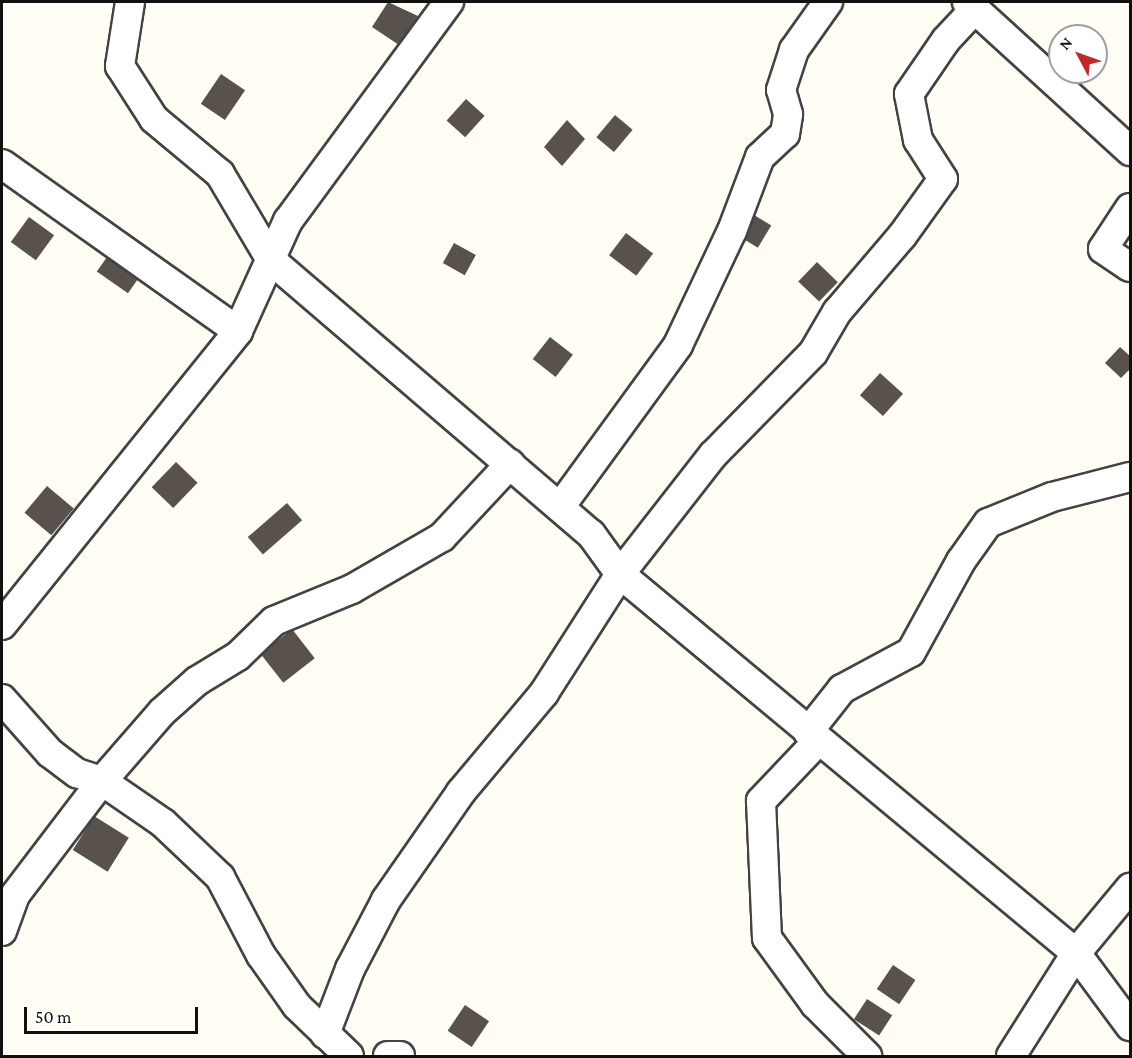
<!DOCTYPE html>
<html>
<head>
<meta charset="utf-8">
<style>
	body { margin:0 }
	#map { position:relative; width:1132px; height:1058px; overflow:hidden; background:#fffdf4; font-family:"Crimson Pro",serif }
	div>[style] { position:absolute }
	.building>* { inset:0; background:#59524c; transform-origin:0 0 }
	.roads { filter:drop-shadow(2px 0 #434343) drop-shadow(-2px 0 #434343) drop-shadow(0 2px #434343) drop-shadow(0 -2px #434343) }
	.minor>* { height:28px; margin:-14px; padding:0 14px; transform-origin:14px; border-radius:14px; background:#fff }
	span { translate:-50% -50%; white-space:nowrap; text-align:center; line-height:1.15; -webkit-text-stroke:6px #fff; paint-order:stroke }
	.frame { position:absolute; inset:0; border:3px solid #101010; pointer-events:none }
	.north { position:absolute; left:1048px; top:24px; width:60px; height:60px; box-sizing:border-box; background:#fff; border:2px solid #9f9f9f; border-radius:50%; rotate:311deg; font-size:16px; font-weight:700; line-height:24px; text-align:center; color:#101010 }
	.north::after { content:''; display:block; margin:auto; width:21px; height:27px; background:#c32826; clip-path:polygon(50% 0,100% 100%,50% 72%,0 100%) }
	.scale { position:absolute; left:24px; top:1007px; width:174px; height:27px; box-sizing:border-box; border:3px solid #101010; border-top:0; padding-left:8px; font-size:18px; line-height:21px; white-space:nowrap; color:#101010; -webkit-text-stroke:4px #fff; paint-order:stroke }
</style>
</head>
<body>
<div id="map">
	<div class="building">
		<div style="clip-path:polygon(388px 2px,418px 16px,399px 45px,372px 27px)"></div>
		<div style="left:221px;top:74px;width:29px;height:36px;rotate:34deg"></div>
		<div style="left:466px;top:99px;width:25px;height:29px;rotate:42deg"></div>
		<div style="left:615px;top:115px;width:23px;height:29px;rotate:40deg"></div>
		<div style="clip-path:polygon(567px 120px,585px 139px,562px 166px,544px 147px)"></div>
		<div style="left:749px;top:212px;width:26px;height:26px;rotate:31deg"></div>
		<div style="left:29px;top:217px;width:31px;height:31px;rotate:36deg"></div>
		<div style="left:626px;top:233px;width:34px;height:28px;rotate:37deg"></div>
		<div style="left:454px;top:243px;width:25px;height:23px;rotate:29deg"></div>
		<div style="left:114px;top:247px;width:38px;height:30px;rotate:35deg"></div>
		<div style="left:817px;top:262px;width:29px;height:27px;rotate:44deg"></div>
		<div style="left:550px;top:337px;width:29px;height:28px;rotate:38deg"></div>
		<div style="clip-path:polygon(1120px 347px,1130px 356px,1130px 369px,1121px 378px,1105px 363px)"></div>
		<div style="left:880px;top:373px;width:31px;height:30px;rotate:42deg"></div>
		<div style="left:176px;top:462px;width:30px;height:35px;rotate:44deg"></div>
		<div style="left:47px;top:486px;width:35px;height:35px;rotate:40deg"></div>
		<div style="left:287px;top:503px;width:23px;height:52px;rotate:49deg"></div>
		<div style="left:292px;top:629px;width:37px;height:40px;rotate:52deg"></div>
		<div style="left:94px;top:816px;width:41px;height:40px;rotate:32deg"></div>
		<div style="left:893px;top:965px;width:27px;height:29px;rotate:34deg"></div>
		<div style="left:867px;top:999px;width:30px;height:24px;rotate:33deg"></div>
		<div style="left:465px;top:1005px;width:29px;height:31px;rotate:34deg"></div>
	</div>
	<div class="roads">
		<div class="minor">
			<div style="left:130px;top:2px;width:65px;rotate:98.9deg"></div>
			<div style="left:120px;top:66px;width:63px;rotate:57.3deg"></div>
			<div style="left:154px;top:119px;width:86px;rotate:39.8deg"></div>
			<div style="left:220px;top:174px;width:100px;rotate:59.3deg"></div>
			<div style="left:271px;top:260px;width:421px;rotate:40.6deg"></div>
			<div style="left:591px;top:534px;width:49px;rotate:54.1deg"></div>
			<div style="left:620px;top:574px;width:593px;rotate:39.73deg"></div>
			<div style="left:1076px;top:953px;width:91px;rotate:53.5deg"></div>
			<div style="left:967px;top:2px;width:221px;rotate:42.4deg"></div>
			<div style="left:2px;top:164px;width:289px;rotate:35.3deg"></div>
			<div style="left:1130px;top:208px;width:49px;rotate:123.4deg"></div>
			<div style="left:1103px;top:249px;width:32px;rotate:34deg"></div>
			<div style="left:560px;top:507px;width:200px;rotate:-53.9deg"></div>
			<div style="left:678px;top:345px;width:126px;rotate:-64.7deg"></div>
			<div style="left:732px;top:231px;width:79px;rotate:-69.3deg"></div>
			<div style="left:760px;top:157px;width:34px;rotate:-43deg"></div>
			<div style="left:785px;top:134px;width:20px;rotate:-81deg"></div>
			<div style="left:788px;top:114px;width:25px;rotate:-106deg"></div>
			<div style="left:781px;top:90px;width:42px;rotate:-72deg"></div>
			<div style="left:794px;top:50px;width:59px;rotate:-54.7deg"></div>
			<div style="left:2px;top:625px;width:377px;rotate:-51.2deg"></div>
			<div style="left:238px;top:331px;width:121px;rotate:-65.6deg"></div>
			<div style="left:288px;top:221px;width:272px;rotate:-53.7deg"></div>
			<div style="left:2px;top:699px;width:72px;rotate:48.4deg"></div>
			<div style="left:50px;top:753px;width:34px;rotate:37deg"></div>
			<div style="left:77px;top:773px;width:26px;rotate:18deg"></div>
			<div style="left:102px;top:781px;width:74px;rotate:34.5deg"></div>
			<div style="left:163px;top:823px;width:79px;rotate:43.5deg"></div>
			<div style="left:220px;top:877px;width:88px;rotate:62.3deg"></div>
			<div style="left:261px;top:955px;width:62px;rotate:54.8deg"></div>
			<div style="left:297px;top:1006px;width:72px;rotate:43.9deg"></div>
			<div style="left:808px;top:732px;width:55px;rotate:-51.7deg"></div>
			<div style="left:842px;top:689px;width:78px;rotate:-28.2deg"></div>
			<div style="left:911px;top:652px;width:104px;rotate:-61.2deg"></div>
			<div style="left:961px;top:561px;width:47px;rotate:-54.6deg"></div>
			<div style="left:988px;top:523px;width:69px;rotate:-22.1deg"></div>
			<div style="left:1052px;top:497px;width:81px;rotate:-14.4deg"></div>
			<div style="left:818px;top:741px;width:83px;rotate:133.5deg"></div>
			<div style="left:761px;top:801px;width:137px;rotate:87.5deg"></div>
			<div style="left:767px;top:938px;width:82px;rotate:54deg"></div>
			<div style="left:815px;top:1004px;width:74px;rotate:45deg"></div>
			<div style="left:2px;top:931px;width:38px;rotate:-70deg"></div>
			<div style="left:15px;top:895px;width:143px;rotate:-52.7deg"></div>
			<div style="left:102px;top:781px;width:91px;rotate:-49deg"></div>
			<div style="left:162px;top:712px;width:47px;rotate:-41.5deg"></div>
			<div style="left:197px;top:681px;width:48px;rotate:-31.4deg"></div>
			<div style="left:238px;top:656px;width:50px;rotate:-44.2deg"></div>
			<div style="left:274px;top:621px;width:84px;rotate:-22.3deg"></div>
			<div style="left:352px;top:589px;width:104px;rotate:-30deg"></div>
			<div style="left:442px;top:537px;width:100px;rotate:-47deg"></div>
			<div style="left:325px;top:1034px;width:70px;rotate:-69deg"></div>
			<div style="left:350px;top:969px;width:78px;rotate:-62.4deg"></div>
			<div style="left:386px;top:900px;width:131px;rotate:-55.2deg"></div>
			<div style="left:461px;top:792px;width:129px;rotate:-50deg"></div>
			<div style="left:544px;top:693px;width:141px;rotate:-57.4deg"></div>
			<div style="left:620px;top:574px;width:151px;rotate:-52deg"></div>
			<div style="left:713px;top:455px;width:143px;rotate:-45.6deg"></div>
			<div style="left:813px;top:353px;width:48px;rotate:-59.7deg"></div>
			<div style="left:837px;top:312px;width:100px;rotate:-49.5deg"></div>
			<div style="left:902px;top:236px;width:70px;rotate:-54.3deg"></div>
			<div style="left:943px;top:179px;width:46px;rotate:-122.7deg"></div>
			<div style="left:918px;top:140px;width:47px;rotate:-101.1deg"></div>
			<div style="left:909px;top:94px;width:65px;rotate:-55.6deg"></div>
			<div style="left:946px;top:40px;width:41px;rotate:-47deg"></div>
			<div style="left:388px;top:1056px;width:12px"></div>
			<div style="left:1011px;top:1056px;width:122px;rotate:-57.7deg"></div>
			<div style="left:1076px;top:953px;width:85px;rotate:-50.3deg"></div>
		</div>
	</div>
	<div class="frame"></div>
	<div class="north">N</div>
	<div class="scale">50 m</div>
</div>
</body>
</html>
